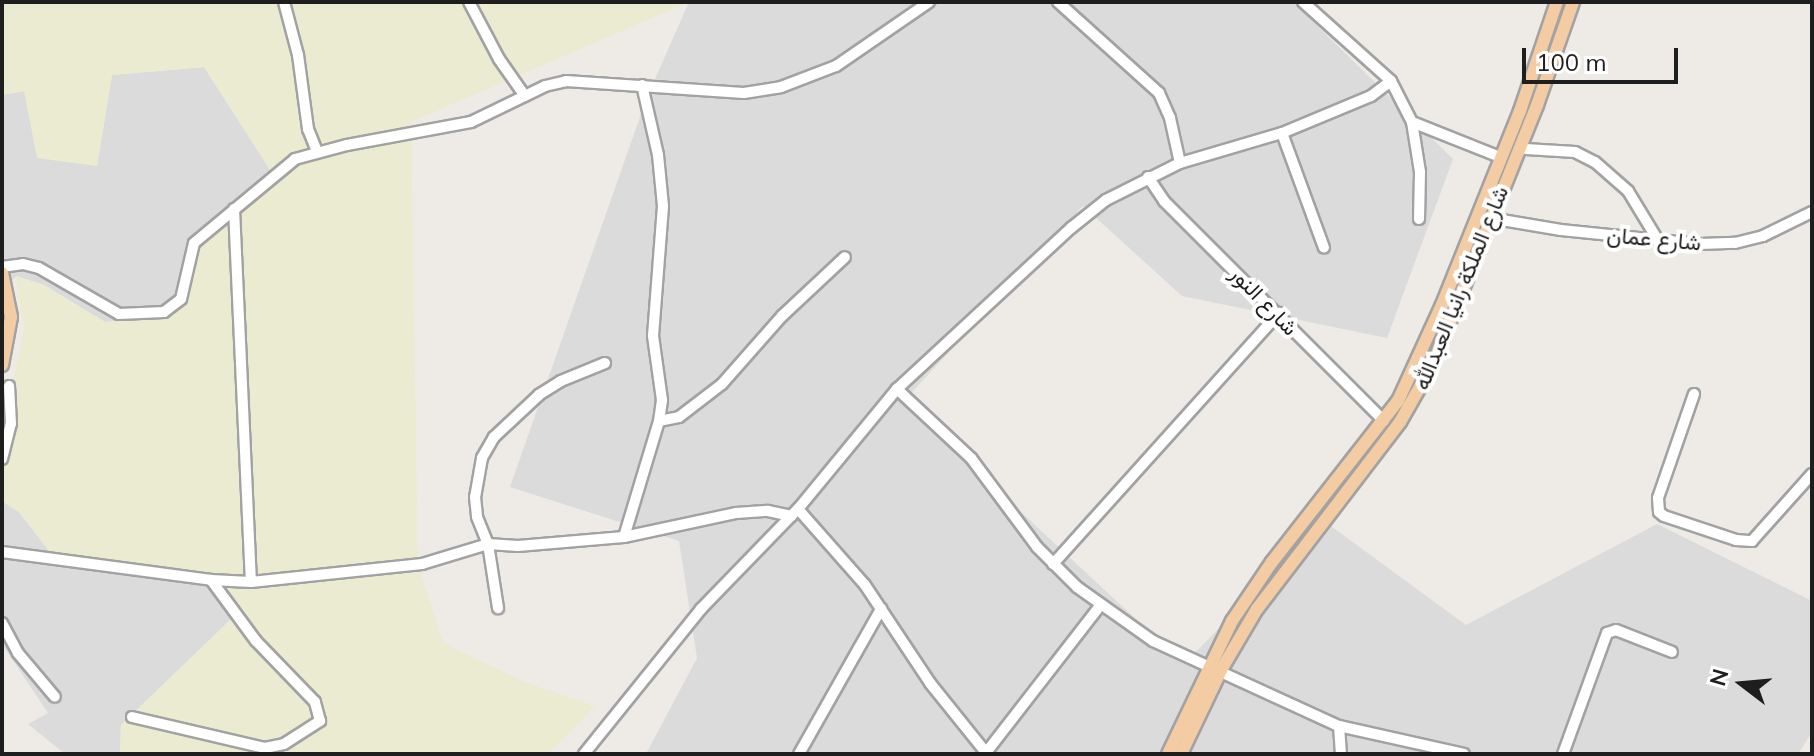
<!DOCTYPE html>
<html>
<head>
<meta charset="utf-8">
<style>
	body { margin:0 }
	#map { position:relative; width:1814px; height:756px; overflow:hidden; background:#eeeae5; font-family:Mulish,Vazirmatn,sans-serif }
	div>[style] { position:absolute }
	.residential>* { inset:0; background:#dcdbdb }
	.farmland>* { inset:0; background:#ebebd1 }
	.roads { filter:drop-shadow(2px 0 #a2a2a2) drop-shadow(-2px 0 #a2a2a2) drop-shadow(0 2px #a2a2a2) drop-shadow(0 -2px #a2a2a2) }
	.minor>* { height:10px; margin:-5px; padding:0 5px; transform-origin:5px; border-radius:5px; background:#fff }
	.major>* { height:12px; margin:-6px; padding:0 6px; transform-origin:6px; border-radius:6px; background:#f4cca4 }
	span { translate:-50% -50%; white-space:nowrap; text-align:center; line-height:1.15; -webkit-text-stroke:8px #fff; paint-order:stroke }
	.street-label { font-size:22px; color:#1e1e1e }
	.frame { position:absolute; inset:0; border:4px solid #1e1e1e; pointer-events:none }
	.north { position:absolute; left:1702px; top:644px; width:80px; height:80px; -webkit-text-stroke:6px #fff; paint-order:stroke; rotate:286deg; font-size:22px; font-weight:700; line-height:32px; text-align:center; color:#1e1e1e }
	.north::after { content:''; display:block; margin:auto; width:28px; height:36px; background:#1e1e1e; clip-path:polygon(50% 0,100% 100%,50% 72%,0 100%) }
	.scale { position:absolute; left:1522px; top:48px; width:156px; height:36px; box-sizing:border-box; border:4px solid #1e1e1e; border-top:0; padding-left:10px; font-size:24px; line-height:28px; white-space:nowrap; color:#1e1e1e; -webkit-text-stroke:6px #fff; paint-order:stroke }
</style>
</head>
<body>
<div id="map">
	<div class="residential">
		<div style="clip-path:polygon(689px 2px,1293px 2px,1453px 159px,1387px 338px,1182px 296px,1083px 206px,903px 402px,1184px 664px,1324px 521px,1466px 625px,1657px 524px,1812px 601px,1812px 732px,1798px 754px,646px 754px,697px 658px,679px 541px,510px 487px,647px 97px)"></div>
		<div style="clip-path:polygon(204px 67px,276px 179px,194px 248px,170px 316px,105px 322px,44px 285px,16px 276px,2px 292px,2px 95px,24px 91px,97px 166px,112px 75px)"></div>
		<div style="clip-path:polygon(2px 501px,19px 512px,52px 555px,205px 575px,235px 616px,121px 725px,120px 754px,65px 754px,28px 724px,48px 713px,2px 644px)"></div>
	</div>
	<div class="farmland">
		<div style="clip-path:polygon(2px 2px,689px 2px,411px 122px,418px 565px,443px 643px,527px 683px,595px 706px,549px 754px,120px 754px,121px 725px,235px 615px,205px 575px,52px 555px,19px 512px,2px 501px,2px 395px,12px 384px,24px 331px,16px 276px,44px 285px,105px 322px,170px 316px,194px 248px,276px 179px,204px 67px,112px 75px,97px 166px,37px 158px,24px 91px,2px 95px)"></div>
	</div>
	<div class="roads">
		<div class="minor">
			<div style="left:284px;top:2px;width:55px;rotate:75.2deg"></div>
			<div style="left:298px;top:55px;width:75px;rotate:82.3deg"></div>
			<div style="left:308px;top:129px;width:24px;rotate:68deg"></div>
			<div style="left:469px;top:2px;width:64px;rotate:62.2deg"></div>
			<div style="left:499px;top:59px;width:45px;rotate:54.9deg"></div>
			<div style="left:1058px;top:2px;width:136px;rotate:42deg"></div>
			<div style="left:1159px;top:93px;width:27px;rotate:66deg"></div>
			<div style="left:1170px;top:118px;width:46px;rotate:77.5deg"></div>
			<div style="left:1303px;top:2px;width:118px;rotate:41.9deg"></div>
			<div style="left:1391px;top:81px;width:46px;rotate:62.9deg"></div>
			<div style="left:1412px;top:122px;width:95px;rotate:21.7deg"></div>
			<div style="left:642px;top:85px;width:72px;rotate:77.1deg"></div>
			<div style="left:658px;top:155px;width:51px;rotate:84.4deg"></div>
			<div style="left:663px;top:206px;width:130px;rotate:94.4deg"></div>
			<div style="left:653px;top:336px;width:65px;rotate:82deg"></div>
			<div style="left:662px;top:400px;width:21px;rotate:98deg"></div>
			<div style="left:1412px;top:122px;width:51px;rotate:80.9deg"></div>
			<div style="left:1420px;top:172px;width:47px;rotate:91.2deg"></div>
			<div style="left:1282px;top:133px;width:122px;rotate:69.9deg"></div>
			<div style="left:1526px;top:149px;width:49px;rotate:3.5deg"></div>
			<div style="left:1575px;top:152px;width:22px;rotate:27deg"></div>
			<div style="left:1595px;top:162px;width:44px;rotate:41.3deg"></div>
			<div style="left:1628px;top:191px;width:60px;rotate:58.7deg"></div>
			<div style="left:1148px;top:177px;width:29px;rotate:56deg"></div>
			<div style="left:1164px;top:201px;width:311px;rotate:45deg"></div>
			<div style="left:234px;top:209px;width:373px;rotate:87.4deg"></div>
			<div style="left:1490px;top:218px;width:72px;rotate:9.6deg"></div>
			<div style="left:1561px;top:230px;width:140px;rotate:5.8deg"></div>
			<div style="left:1700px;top:244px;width:35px;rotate:-2deg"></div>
			<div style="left:1735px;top:243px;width:29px;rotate:-14deg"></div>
			<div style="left:1763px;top:236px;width:55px;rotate:-26.1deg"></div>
			<div style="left:2px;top:267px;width:21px;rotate:-8deg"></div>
			<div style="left:23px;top:264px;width:16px;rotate:14deg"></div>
			<div style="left:39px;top:268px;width:92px;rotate:29.9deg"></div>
			<div style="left:119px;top:314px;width:45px;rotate:-2.5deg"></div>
			<div style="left:164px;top:312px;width:21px;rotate:-37deg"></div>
			<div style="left:181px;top:299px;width:57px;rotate:-76.9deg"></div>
			<div style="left:194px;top:243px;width:131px;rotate:-39.7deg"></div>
			<div style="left:295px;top:159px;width:54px;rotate:-15.1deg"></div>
			<div style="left:347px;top:145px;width:126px;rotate:-10.5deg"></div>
			<div style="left:471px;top:122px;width:82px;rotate:-25.9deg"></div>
			<div style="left:545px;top:86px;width:22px;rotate:-13deg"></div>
			<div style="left:566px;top:81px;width:178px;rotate:3.9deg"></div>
			<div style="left:744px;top:93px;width:37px;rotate:-9deg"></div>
			<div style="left:781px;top:87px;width:59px;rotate:-20.9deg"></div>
			<div style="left:836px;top:66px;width:113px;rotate:-34.5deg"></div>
			<div style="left:605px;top:363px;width:48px;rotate:157.8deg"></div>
			<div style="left:561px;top:381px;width:26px;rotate:148deg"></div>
			<div style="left:539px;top:395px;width:62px;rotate:137deg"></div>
			<div style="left:494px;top:437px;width:24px;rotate:120deg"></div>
			<div style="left:482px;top:458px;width:40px;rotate:100deg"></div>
			<div style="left:475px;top:497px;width:20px;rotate:84deg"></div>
			<div style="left:477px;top:517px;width:29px;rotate:68deg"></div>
			<div style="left:488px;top:544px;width:30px;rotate:4deg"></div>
			<div style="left:518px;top:546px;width:106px;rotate:-4.9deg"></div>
			<div style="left:624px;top:537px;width:115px;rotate:-12.1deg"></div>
			<div style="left:736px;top:513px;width:32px;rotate:-4deg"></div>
			<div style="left:768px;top:511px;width:24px;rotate:12deg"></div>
			<div style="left:897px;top:389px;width:101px;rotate:43deg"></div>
			<div style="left:971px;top:458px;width:111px;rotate:53.4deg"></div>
			<div style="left:1037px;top:547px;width:57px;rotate:45deg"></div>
			<div style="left:1077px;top:587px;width:93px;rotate:35.4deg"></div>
			<div style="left:1153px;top:641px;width:205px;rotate:24.6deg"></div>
			<div style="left:1339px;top:726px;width:128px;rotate:12.6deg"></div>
			<div style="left:1694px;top:394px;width:110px;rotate:109.1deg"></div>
			<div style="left:1658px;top:498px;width:14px;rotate:86deg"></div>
			<div style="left:1659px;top:512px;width:6px;rotate:39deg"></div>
			<div style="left:1664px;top:516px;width:76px;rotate:18.4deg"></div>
			<div style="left:1736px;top:540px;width:16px;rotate:4deg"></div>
			<div style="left:1752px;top:541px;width:90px;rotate:-48.2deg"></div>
			<div style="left:2px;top:459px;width:36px;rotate:-76deg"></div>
			<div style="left:11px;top:424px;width:38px;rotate:-93deg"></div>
			<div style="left:798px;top:509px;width:101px;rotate:48.6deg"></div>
			<div style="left:865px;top:585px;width:118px;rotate:56.4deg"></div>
			<div style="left:930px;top:683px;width:91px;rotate:51.2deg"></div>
			<div style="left:624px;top:537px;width:121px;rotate:-73.2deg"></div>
			<div style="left:659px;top:421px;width:20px;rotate:-11deg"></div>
			<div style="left:679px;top:417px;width:54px;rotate:-37.5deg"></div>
			<div style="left:722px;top:384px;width:91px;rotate:-48.6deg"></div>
			<div style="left:782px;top:316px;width:86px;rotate:-43.1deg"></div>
			<div style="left:2px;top:552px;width:211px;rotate:7.6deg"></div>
			<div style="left:211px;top:580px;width:40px;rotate:2.9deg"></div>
			<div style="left:251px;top:582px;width:172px;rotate:-6deg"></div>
			<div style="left:422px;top:564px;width:69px;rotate:-16.9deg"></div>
			<div style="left:488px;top:544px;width:65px;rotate:81.1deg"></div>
			<div style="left:1053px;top:564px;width:338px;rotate:-48deg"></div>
			<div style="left:2px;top:623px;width:34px;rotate:62deg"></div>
			<div style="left:18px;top:653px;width:57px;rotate:49.9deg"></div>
			<div style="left:132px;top:717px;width:137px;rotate:13.1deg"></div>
			<div style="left:265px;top:748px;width:19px;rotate:-12deg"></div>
			<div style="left:284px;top:744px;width:43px;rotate:-32.6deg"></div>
			<div style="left:320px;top:721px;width:20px;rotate:-105deg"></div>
			<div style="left:315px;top:702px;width:85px;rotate:-134deg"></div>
			<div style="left:256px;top:641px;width:76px;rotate:-126.4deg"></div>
			<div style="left:1339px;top:726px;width:28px;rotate:86deg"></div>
			<div style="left:584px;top:754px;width:186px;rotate:-51.1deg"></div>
			<div style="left:701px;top:609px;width:139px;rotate:-45.9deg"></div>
			<div style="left:798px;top:509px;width:156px;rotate:-50.5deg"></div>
			<div style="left:897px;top:389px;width:237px;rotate:-42.8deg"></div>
			<div style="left:1071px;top:228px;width:45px;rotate:-38.7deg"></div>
			<div style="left:1106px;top:200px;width:83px;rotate:-26.6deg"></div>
			<div style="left:1180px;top:163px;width:106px;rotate:-16.4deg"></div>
			<div style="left:1282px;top:133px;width:96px;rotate:-22.6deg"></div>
			<div style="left:1371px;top:96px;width:25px;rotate:-37deg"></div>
			<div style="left:799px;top:754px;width:167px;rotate:-60.5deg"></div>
			<div style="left:985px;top:754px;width:187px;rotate:-52.2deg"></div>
			<div style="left:1563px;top:754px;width:129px;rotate:-70deg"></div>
			<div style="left:1607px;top:633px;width:9px;rotate:-18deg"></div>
			<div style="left:1616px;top:630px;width:60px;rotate:21.4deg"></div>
		</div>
		<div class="major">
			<div style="left:2px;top:273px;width:45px;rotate:78.4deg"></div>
			<div style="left:11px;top:317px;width:49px;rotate:100.6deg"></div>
			<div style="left:1168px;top:754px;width:148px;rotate:-64.3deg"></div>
			<div style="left:1232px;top:621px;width:71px;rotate:-55.9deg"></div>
			<div style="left:1272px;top:562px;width:204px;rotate:-52deg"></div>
			<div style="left:1398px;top:401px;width:106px;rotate:-65.4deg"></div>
			<div style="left:1442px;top:305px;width:209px;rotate:-68.1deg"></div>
			<div style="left:1520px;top:111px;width:115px;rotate:-71.3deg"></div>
			<div style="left:1181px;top:754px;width:93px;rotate:-64.5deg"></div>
			<div style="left:1221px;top:670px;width:71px;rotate:-59.5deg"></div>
			<div style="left:1257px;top:609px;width:235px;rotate:-52.6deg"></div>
			<div style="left:1400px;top:422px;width:67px;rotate:-60.4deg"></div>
			<div style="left:1433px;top:364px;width:279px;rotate:-68.1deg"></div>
			<div style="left:1537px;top:105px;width:109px;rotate:-70.7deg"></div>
		</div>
	</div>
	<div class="street-label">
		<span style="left:1654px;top:239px;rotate:5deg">شارع عمان</span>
		<span style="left:1461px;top:288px;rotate:-68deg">شارع الملكة رانيا العبدالله</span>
		<span style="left:1264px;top:301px;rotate:46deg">شارع النور</span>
	</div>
	<div class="frame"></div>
	<div class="north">N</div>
	<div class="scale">100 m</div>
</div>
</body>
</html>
